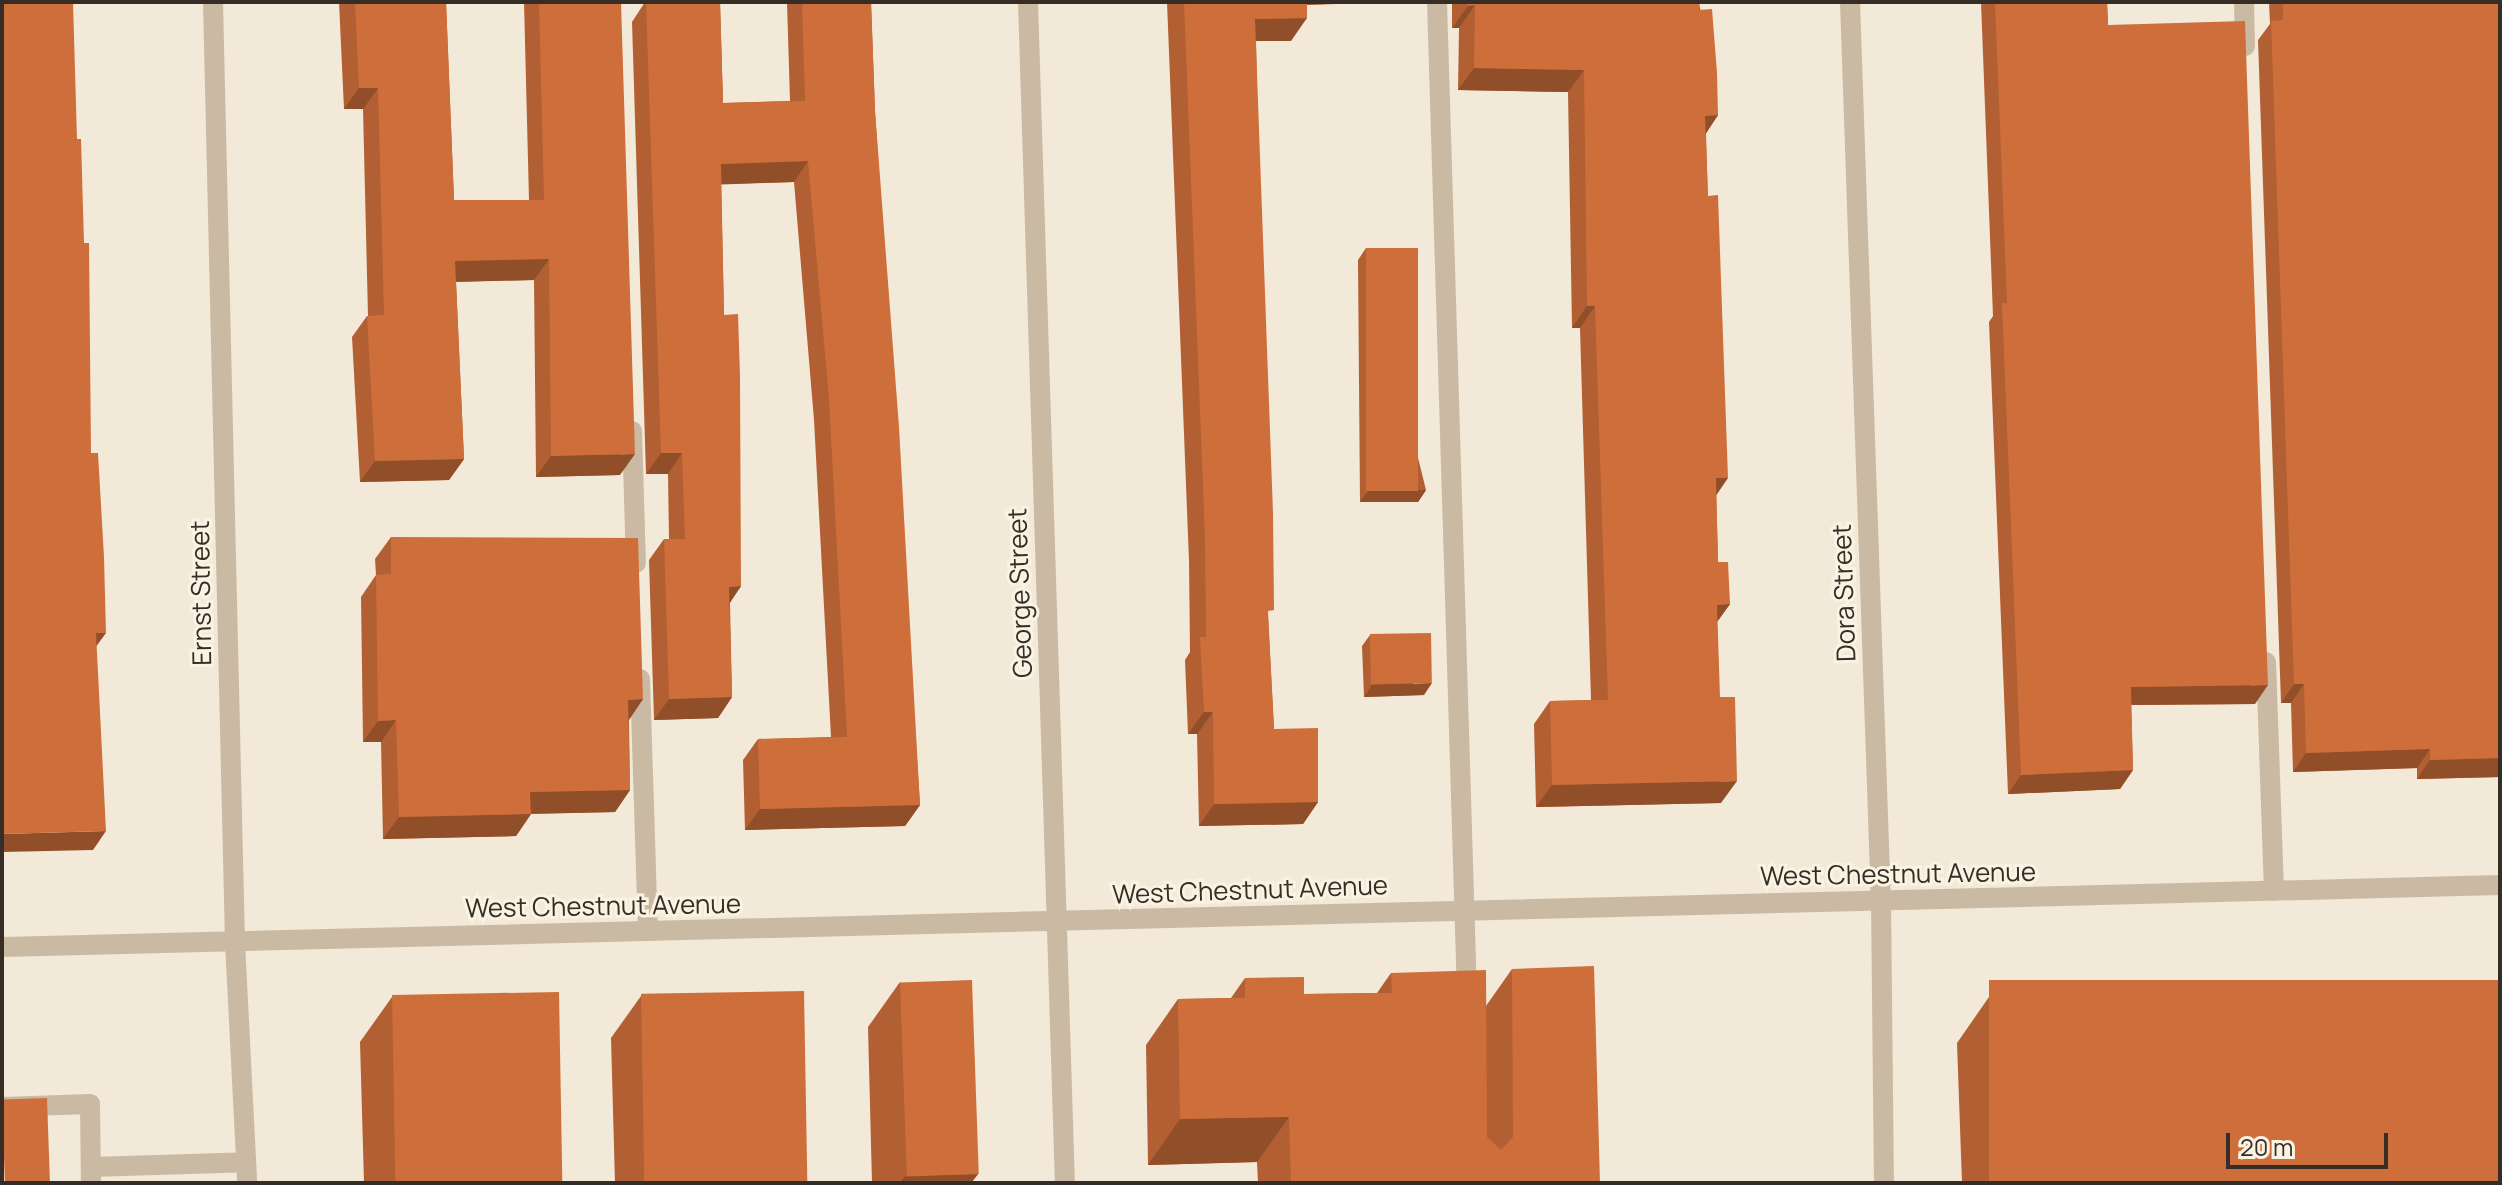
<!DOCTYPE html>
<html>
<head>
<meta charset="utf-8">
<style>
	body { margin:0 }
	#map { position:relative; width:2502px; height:1185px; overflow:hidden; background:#f3e9d8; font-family:Manrope,sans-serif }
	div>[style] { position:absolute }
	.minor>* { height:20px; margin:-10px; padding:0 10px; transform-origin:10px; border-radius:10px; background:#cbbaa3 }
	.wall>* { inset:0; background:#b15f33 }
	.shaded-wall>* { inset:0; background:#904e29 }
	.building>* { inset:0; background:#ce6f3b; transform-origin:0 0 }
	span { translate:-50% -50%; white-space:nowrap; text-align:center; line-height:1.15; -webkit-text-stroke:6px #faf3e4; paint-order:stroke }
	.street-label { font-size:26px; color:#362d26 }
	.frame { position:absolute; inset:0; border:4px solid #362d26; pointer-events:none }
	.scale { position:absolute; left:2226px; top:1133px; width:162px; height:36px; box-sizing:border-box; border:4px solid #362d26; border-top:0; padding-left:10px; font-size:24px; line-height:28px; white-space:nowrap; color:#362d26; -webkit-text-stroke:6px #faf3e4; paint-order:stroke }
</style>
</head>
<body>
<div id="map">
	<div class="minor">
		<div style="left:213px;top:2px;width:940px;rotate:88.66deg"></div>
		<div style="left:235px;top:942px;width:241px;rotate:87.1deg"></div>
		<div style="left:1028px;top:2px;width:1182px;rotate:88.21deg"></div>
		<div style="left:1437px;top:2px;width:996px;rotate:88.27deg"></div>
		<div style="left:1850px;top:2px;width:900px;rotate:88.03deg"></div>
		<div style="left:1881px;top:901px;width:282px;rotate:89.4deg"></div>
		<div style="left:2244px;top:2px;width:44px;rotate:88.7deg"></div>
		<div style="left:632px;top:431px;width:132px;rotate:88.3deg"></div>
		<div style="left:2266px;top:662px;width:229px;rotate:88deg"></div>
		<div style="left:640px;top:679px;width:252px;rotate:88.2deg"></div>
		<div style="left:2px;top:947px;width:2499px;rotate:-1.42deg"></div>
		<div style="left:2px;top:1107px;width:88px;rotate:-2deg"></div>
		<div style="left:90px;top:1104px;width:79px;rotate:89.3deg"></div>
		<div style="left:91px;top:1167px;width:155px;rotate:-1.8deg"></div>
	</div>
	<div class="wall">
		<div style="clip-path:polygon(339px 2px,446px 2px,454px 200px,529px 200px,524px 2px,621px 2px,620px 475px,536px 477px,534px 280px,456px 282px,464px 459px,449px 480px,360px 482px,352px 337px,367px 316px,368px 316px,363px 109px,344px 109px)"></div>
		<div style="clip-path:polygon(645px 2px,720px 2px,723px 103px,790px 101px,787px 2px,871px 2px,875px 111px,920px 805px,905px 826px,745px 830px,743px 760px,758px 739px,831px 737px,814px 420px,794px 182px,721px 184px,724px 315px,741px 586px,730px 603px,732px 697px,718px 718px,654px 720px,649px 560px,664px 539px,669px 539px,668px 474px,646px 474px,632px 22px)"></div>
		<div style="clip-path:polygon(1167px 2px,1397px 2px,1307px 5px,1291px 41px,1256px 41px,1268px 618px,1274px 729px,1318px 802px,1303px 824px,1199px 826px,1197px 734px,1188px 734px,1185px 660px,1190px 652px,1189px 561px)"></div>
		<div style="clip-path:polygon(1452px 2px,1699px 2px,1718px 115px,1706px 133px,1718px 562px,1730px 604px,1717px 622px,1721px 803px,1536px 807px,1534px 724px,1550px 701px,1591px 700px,1580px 328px,1572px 328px,1568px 92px,1458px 90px,1459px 28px,1452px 28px)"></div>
		<div style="clip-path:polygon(1981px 2px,2107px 2px,2108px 25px,2255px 704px,2131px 705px,2133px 770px,2120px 789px,2008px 794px,1989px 322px,1993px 316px)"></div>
		<div style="clip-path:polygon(2269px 2px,2500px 2px,2500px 777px,2417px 779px,2417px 768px,2293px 772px,2291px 703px,2281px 703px,2258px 40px,2270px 24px)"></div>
		<div style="clip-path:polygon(1366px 248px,1426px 490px,1418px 502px,1360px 502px,1358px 260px)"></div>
		<div style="clip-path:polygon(391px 537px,643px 699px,629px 720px,630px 790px,615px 812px,531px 814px,516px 836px,383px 839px,381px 742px,363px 742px,361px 597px,376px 575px,375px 559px)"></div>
		<div style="clip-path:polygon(1370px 635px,1424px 695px,1364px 697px,1362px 646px)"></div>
		<div style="clip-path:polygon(1512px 969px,1600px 1183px,1258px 1183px,1257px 1162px,1148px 1165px,1146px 1045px,1178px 999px,1231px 998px,1245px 978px,1304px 994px,1377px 993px,1391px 973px,1486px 1006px)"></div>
		<div style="clip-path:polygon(900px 982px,978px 1174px,971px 1183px,872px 1183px,868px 1027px)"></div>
		<div style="clip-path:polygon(641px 996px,809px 1183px,615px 1183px,611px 1038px)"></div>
		<div style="clip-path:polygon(392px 997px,564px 1183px,364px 1183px,360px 1042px)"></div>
		<div style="clip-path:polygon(1989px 997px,2500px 1183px,1962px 1183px,1957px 1043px)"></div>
	</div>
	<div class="shaded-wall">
		<div style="clip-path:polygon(1293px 2px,1397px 2px,1291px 5px)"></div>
		<div style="clip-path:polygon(1475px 5px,1459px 28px,1452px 28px,1468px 6px)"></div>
		<div style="clip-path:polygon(1307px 18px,1291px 41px,1240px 41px,1255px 19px)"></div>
		<div style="clip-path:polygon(1474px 68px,1584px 70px,1568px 92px,1458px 90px)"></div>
		<div style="clip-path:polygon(359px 88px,378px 88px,363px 109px,344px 109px)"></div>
		<div style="clip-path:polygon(1718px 115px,1703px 138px,1705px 116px)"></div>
		<div style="clip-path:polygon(808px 161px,794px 182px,706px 185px,721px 164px)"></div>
		<div style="clip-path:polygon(549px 259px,534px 280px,441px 282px,455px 261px)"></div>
		<div style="clip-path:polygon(1587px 306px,1595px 306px,1580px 328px,1572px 328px)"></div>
		<div style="clip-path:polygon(661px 453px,682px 453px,668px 474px,646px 474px)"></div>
		<div style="clip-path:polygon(635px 454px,620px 475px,536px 477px,551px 456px)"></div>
		<div style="clip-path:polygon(464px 459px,449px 480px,360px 482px,375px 461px)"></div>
		<div style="clip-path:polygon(1716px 478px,1728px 478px,1713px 500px)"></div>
		<div style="clip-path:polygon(1426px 490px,1418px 502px,1360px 502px,1368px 491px)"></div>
		<div style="clip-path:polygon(741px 586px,726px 608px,729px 587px)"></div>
		<div style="clip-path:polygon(1730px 604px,1714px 626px,1717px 605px)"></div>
		<div style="clip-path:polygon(96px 633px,106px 633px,92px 652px)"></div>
		<div style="clip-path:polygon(1432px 683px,1424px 695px,1364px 697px,1372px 685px)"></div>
		<div style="clip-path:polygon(2294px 684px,2304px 684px,2291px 703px,2281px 703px)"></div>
		<div style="clip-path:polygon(2268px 685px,2255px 704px,2117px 705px,2131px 687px)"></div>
		<div style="clip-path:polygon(732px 697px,718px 718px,654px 720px,669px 699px)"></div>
		<div style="clip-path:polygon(643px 699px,628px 721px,628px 700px)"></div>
		<div style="clip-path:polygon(1204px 712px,1213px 712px,1197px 734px,1188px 734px)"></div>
		<div style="clip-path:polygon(396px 720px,381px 742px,363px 742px,378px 721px)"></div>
		<div style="clip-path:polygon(2430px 749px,2417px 768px,2293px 772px,2306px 753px)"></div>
		<div style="clip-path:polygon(2500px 758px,2500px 777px,2417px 779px,2430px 760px)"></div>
		<div style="clip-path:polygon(2133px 770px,2120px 789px,2008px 794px,2021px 775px)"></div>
		<div style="clip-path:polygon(1737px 781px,1721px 803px,1536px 807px,1552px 785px)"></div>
		<div style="clip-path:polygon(630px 790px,615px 812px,515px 814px,530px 792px)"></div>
		<div style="clip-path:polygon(1318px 802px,1303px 824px,1199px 826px,1214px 804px)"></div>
		<div style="clip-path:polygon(920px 805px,905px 826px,745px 830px,760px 809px)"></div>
		<div style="clip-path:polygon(531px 814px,516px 836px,383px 839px,399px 817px)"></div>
		<div style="clip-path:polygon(106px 831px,93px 850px,2px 852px,2px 834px)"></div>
		<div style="clip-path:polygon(1289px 1117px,1257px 1162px,1148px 1165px,1180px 1119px)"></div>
		<div style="clip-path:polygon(978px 1174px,971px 1183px,900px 1183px,905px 1176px)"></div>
	</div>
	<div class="building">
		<div style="clip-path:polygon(2px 2px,73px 2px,77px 139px,81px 139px,84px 243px,89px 243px,91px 453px,98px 453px,104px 557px,106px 633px,96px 633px,106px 831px,2px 834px)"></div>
		<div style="clip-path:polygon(355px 2px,446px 2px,454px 200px,544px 200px,539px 2px,621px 2px,635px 454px,551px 456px,549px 259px,455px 261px,464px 459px,375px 461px,367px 316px,384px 315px,378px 88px,359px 88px)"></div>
		<div style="clip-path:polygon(646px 2px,720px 2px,723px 103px,805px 101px,802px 2px,871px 2px,875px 111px,899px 427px,920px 805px,760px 809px,758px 739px,847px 737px,829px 399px,808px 161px,721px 164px,724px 315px,738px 314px,740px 376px,741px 586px,729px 587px,732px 697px,669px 699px,664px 539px,685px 539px,682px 453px,661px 453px)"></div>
		<div style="clip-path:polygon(1184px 2px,1307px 2px,1307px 18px,1255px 19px,1273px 513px,1274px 610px,1268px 611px,1274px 729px,1318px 728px,1318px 802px,1214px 804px,1213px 712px,1204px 712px,1200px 637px,1206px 637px,1205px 538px)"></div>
		<div style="clip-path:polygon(1468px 2px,1699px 2px,1699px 10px,1712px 9px,1717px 73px,1718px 115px,1705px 116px,1708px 196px,1718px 195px,1728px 478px,1716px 478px,1718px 562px,1728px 562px,1730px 604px,1717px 605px,1720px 697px,1735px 697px,1737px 781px,1552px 785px,1550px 701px,1608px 700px,1595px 306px,1587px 306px,1584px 70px,1474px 68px,1475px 5px,1468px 6px)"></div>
		<div style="clip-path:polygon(1995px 2px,2107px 2px,2108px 25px,2245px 21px,2268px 685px,2131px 687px,2133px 770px,2021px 775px,2002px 303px,2007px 303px)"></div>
		<div style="clip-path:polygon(2283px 2px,2500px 2px,2500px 758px,2430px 760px,2430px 749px,2306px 753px,2304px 684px,2294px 684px,2271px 21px,2283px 20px)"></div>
		<div style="left:1366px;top:248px;width:52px;height:243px"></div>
		<div style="clip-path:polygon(391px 537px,638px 538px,643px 699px,628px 700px,630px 790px,530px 792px,531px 814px,399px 817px,396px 720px,378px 721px,376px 575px,391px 574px)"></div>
		<div style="left:1431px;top:633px;width:50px;height:61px;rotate:89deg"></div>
		<div style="clip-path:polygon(1594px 966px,1600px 1183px,1291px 1183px,1289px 1117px,1180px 1119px,1178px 999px,1245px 998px,1245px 978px,1304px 977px,1304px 994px,1392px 993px,1391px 973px,1486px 970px,1487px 1137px,1501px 1150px,1513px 1137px,1512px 969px)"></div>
		<div style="left:972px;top:980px;width:194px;height:72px;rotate:88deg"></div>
		<div style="left:2500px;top:980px;width:203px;height:511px;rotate:90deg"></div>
		<div style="left:804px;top:991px;width:192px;height:163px;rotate:89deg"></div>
		<div style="left:559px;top:992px;width:191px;height:167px;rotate:89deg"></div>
		<div style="left:47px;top:1098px;width:85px;height:45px;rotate:88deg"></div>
	</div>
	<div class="street-label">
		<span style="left:201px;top:593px;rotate:-91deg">Ernst Street</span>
		<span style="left:1020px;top:593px;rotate:-92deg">George Street</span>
		<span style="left:1844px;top:593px;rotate:-92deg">Dora Street</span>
		<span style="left:1898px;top:874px;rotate:-1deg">West Chestnut Avenue</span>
		<span style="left:1250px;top:890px;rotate:-2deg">West Chestnut Avenue</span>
		<span style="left:603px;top:906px;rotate:-1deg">West Chestnut Avenue</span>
	</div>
	<div class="frame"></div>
	<div class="scale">20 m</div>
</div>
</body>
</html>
